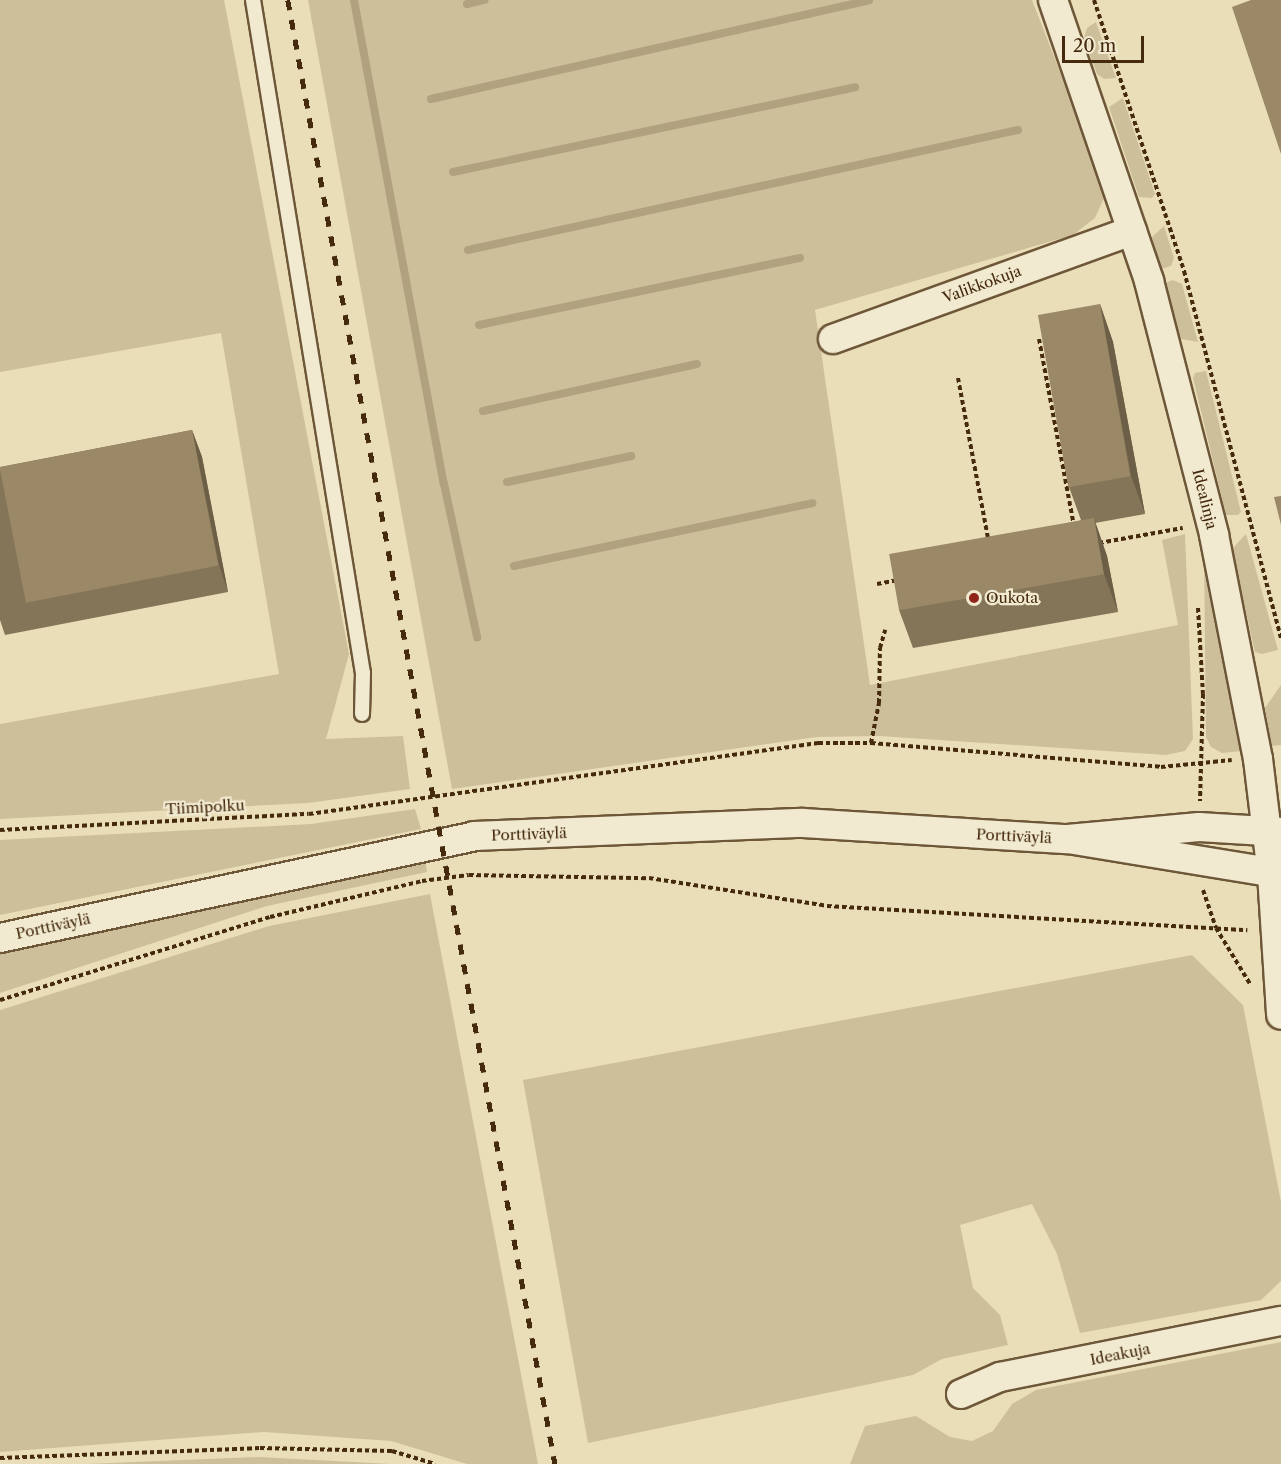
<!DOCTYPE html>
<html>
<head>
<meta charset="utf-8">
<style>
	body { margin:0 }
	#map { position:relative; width:1281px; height:1464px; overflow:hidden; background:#eadeb8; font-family:"Libre Caslon Text",serif }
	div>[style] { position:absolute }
	.green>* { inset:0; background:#cebf9b }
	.stream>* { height:8px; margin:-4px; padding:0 4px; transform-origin:4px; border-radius:4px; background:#b2a17e }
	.path>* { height:4px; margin-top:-2px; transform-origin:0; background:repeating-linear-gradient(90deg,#452a0d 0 4.5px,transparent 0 7.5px) }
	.roads { filter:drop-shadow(2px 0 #6e5738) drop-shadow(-2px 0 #6e5738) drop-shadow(0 2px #6e5738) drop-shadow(0 -2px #6e5738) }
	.lane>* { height:14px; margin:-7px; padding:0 7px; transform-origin:7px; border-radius:7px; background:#f1ead1 }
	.street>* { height:28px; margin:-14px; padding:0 14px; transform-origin:14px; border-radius:14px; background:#f1ead1 }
	.rail>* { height:4.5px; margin-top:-2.25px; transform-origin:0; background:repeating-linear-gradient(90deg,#452a0d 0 10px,transparent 0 20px) }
	.wall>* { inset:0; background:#857558 }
	.shaded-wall>* { inset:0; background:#6c5f47 }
	.building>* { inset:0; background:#9b8866; transform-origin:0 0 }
	.dots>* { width:16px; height:16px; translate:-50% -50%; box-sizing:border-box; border:3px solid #f1ead1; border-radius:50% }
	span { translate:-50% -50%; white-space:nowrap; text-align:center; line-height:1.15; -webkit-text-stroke:4.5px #f1ead1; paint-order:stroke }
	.street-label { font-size:15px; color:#452a0d }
	.poi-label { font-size:15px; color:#452a0d }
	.left { translate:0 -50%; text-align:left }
	.scale { position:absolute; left:1062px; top:36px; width:82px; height:27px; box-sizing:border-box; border:3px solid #452a0d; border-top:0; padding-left:8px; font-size:18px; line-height:21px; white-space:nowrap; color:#452a0d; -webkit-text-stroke:4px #f1ead1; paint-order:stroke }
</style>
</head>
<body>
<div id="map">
	<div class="green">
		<div style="clip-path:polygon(0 0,224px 0,349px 654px,326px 739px,403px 736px,410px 789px,308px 803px,0 819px,0 724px,279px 674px,221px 333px,0 372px)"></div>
		<div style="clip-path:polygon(308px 0,1032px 0,1104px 185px,1104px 198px,1095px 218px,1073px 235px,815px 310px,870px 685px,1178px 625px,1162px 540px,1185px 534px,1193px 739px,1185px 751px,1166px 755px,879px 736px,817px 737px,452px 789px)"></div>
		<div style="clip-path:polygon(1096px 22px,1116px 78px,1104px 79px,1097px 74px,1084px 38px,1087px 28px)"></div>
		<div style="clip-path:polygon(1123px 98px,1155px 194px,1152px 198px,1139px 197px,1109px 107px)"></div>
		<div style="clip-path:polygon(1164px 226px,1174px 258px,1171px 266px,1161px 269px,1152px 237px)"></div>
		<div style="clip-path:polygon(1173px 280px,1182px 284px,1198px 342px,1181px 339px,1165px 283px)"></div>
		<div style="clip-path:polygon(1206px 371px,1241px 512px,1238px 515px,1226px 515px,1193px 378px,1195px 373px)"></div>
		<div style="clip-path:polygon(1246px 534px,1278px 650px,1262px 654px,1255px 652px,1232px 549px)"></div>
		<div style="clip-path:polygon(1204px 553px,1237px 716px,1242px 751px,1222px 753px,1211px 747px,1206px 737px)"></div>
		<div style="clip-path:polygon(1281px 685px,1281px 745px,1272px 746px,1265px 708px)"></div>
		<div style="clip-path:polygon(415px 809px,421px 829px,0 915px,0 840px,311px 824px)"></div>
		<div style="clip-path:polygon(425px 859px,427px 872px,267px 906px,0 993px,0 945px)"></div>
		<div style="clip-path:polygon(430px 894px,538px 1464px,467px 1464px,391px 1441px,264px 1432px,0 1452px,0 1010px,269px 926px)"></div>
		<div style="clip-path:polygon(1192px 955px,1243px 1005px,1281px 1202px,1281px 1281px,1261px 1300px,1080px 1333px,1057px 1254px,1032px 1204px,960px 1225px,973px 1288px,1000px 1315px,1008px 1345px,942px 1359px,913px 1375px,588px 1443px,523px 1080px)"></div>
		<div style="clip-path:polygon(1281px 1342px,1281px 1464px,850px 1464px,865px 1426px,916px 1416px,950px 1437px,972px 1441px,993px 1431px,1012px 1404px,1036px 1390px)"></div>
		<div style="clip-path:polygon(259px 1457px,391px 1464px,87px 1464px)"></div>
	</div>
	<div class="stream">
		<div style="left:354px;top:0;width:492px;rotate:79.5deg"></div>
		<div style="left:444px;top:484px;width:157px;rotate:77.8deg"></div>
		<div style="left:467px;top:4px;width:18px;rotate:-13deg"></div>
		<div style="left:431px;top:99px;width:449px;rotate:-12.7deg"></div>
		<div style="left:453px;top:172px;width:411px;rotate:-11.9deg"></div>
		<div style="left:468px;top:250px;width:563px;rotate:-12.31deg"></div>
		<div style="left:479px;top:325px;width:328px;rotate:-11.8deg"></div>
		<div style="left:483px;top:411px;width:219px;rotate:-12.4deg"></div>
		<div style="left:507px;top:482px;width:127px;rotate:-11.8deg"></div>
		<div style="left:514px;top:566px;width:305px;rotate:-11.9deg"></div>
	</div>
	<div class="path">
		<div style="left:1094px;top:0;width:286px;rotate:71.6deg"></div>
		<div style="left:1184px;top:271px;width:380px;rotate:75.2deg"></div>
		<div style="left:1039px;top:339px;width:190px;rotate:79.4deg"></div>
		<div style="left:958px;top:378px;width:164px;rotate:79.4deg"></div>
		<div style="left:1099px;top:543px;width:85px;rotate:-10.1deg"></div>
		<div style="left:877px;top:584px;width:20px;rotate:-11deg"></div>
		<div style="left:1198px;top:608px;width:86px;rotate:86.7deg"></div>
		<div style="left:1203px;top:694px;width:107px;rotate:91.6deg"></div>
		<div style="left:871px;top:743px;width:41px;rotate:-78.7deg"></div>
		<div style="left:879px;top:703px;width:55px;rotate:-89deg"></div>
		<div style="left:880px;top:648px;width:19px;rotate:-74deg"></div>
		<div style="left:0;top:830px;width:309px;rotate:-3deg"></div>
		<div style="left:309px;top:814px;width:514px;rotate:-7.94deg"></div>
		<div style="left:818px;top:743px;width:53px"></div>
		<div style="left:871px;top:743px;width:291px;rotate:4.7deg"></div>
		<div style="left:1161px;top:767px;width:71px;rotate:-5.6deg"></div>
		<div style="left:1203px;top:890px;width:40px;rotate:71.1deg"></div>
		<div style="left:1216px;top:928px;width:66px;rotate:58.7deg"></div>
		<div style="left:0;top:1000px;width:282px;rotate:-17.1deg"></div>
		<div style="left:270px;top:917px;width:156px;rotate:-13.3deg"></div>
		<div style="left:422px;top:881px;width:47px;rotate:-7.3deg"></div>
		<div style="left:469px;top:875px;width:180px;rotate:1deg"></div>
		<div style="left:649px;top:878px;width:180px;rotate:8.9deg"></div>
		<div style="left:827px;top:906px;width:421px;rotate:3.3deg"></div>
		<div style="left:0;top:1458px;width:260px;rotate:-2.2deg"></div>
		<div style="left:260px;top:1448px;width:132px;rotate:1.3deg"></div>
		<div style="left:392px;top:1451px;width:45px;rotate:16.8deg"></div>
	</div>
	<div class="roads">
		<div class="lane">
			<div style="left:253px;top:0;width:682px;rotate:80.72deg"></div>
			<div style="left:363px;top:673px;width:41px;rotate:91.4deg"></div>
		</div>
		<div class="street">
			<div style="left:1053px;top:0;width:297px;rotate:71.1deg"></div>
			<div style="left:1149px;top:281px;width:262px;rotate:75.6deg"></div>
			<div style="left:1214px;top:535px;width:228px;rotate:78.9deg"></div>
			<div style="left:1258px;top:759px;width:116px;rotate:83.1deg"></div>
			<div style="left:1272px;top:874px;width:141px;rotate:86.3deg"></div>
			<div style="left:833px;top:339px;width:318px;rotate:-19.9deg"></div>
			<div style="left:1281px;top:832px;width:82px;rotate:-176.5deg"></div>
			<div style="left:1199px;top:827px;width:132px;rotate:174.8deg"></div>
			<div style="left:1068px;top:839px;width:216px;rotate:9.3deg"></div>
			<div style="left:0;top:938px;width:485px;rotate:-12.1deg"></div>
			<div style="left:474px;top:836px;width:329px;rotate:-2.3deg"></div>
			<div style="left:803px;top:823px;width:265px;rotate:3.5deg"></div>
			<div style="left:961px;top:1394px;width:43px;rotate:-23.6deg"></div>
			<div style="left:1000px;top:1377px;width:287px;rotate:-11.3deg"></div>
		</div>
	</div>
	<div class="rail">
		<div style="left:288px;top:0;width:1488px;rotate:79.66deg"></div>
	</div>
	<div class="wall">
		<div style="clip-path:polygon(1100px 304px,1113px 342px,1145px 514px,1095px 523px,1107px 556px,1118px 612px,913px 648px,899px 610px,1081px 520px,1069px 487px)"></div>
		<div style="clip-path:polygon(192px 430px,202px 457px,228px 592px,5px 635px,0 620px,0 467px)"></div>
	</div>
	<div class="shaded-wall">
		<div style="clip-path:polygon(1100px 304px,1113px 342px,1145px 514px,1131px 476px)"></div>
		<div style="clip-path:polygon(192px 430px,202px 457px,228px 592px,219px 565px)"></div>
		<div style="clip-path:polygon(1094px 518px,1107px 556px,1118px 612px,1104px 574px)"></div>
	</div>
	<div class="building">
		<div style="clip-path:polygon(1251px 0,1281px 0,1281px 154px,1232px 7px)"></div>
		<div style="left:1100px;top:304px;width:175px;height:63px;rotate:80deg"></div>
		<div style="left:192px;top:430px;width:138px;height:196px;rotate:79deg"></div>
		<div style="clip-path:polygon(1281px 496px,1281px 525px,1274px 497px)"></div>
		<div style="left:1094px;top:518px;width:57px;height:208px;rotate:80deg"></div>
	</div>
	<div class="dots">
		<div style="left:974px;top:598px;background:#8f2418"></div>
	</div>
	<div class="street-label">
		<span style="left:982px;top:284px;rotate:-20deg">Valikkokuja</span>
		<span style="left:1205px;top:499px;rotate:76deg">Idealinja</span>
		<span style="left:205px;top:807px;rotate:-3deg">Tiimipolku</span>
		<span style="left:529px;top:834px;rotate:-2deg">Porttiväylä</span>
		<span style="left:1014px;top:836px;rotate:3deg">Porttiväylä</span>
		<span style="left:53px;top:926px;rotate:-12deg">Porttiväylä</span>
		<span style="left:1120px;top:1354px;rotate:-11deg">Ideakuja</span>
	</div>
	<div class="poi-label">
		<span class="left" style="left:986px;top:598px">Oukota</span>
	</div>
	<div class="scale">20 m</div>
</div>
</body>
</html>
